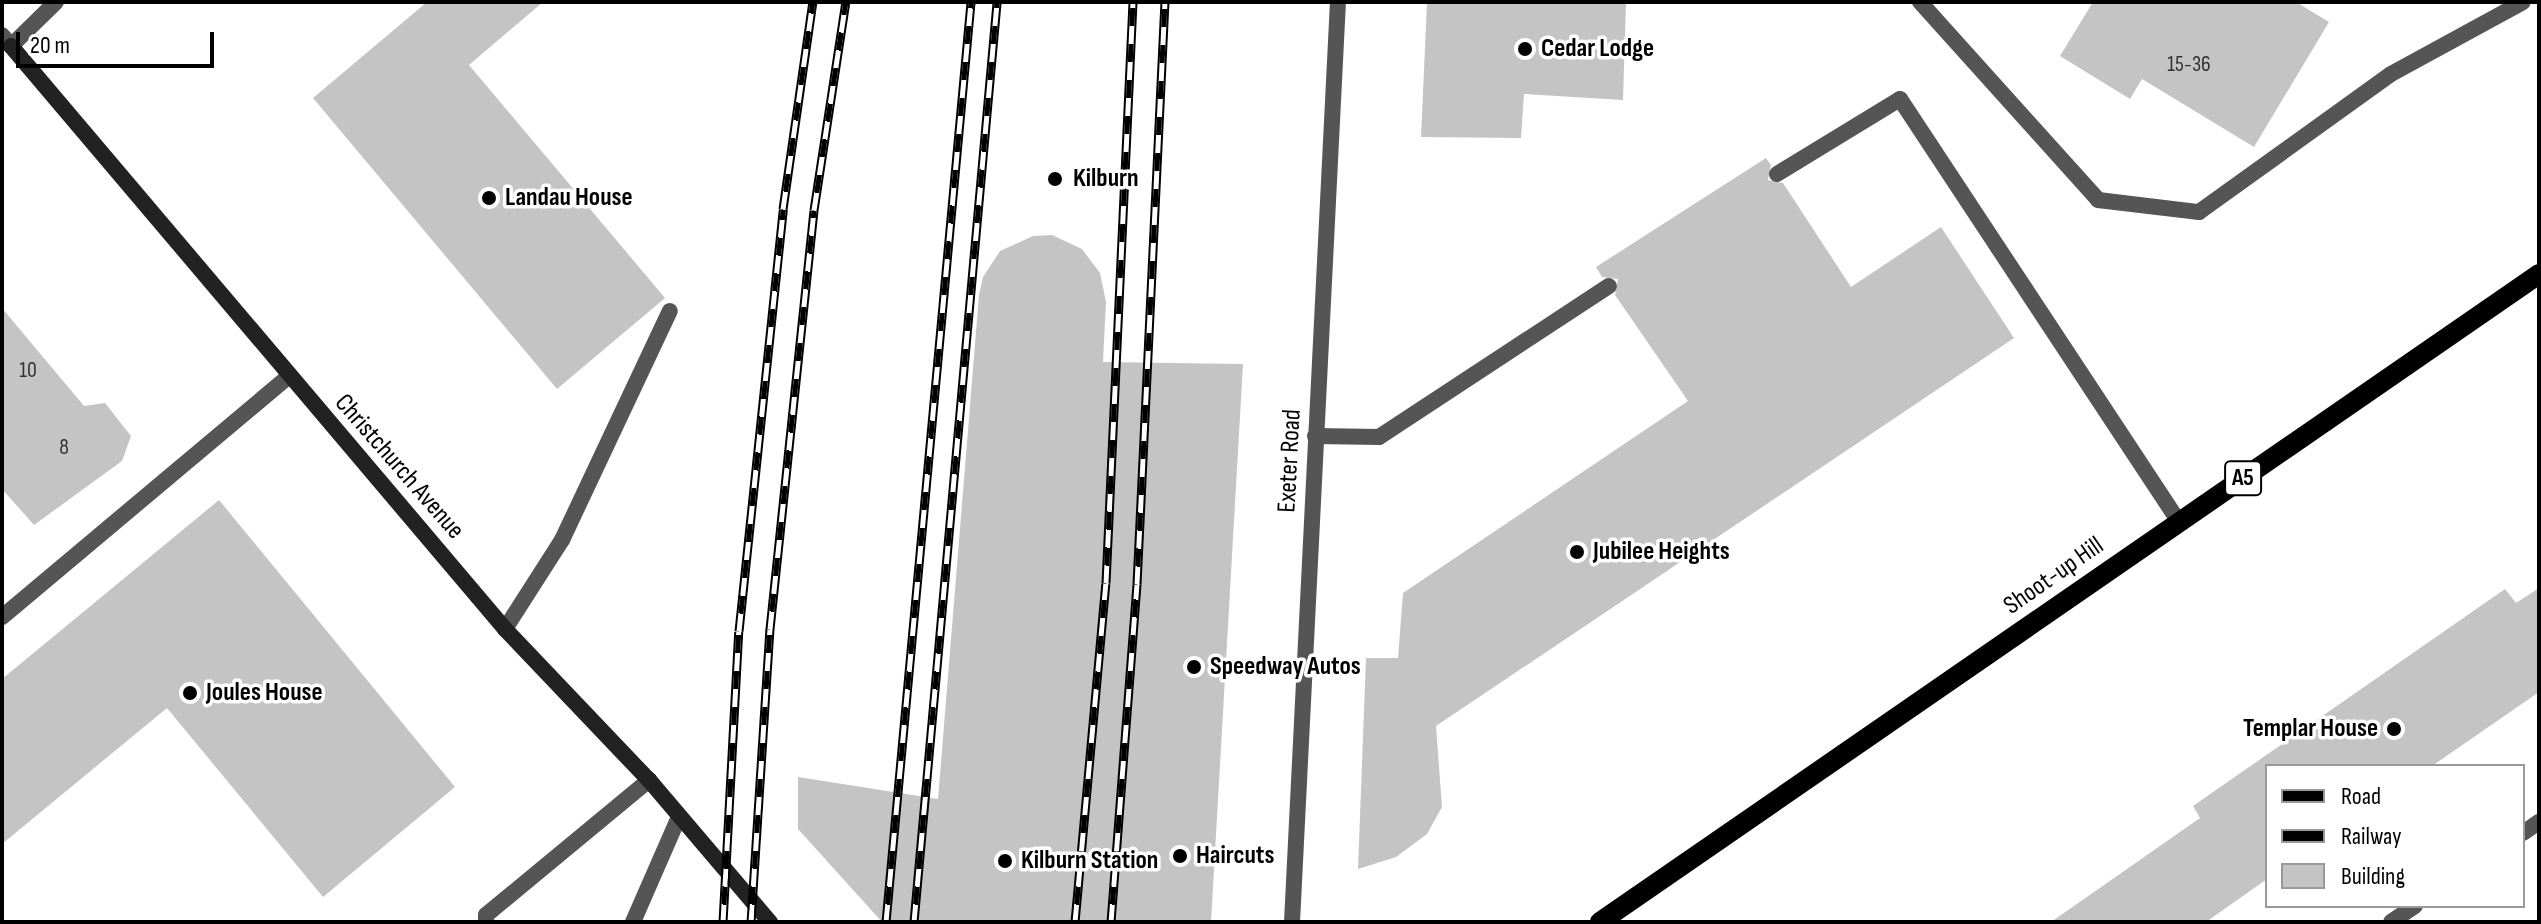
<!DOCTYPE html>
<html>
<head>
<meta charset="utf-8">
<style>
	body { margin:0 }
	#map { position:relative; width:2541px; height:924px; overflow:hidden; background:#fff; font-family:"Sofia Sans Condensed",sans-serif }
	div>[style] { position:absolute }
	.building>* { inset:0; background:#c4c4c4 }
	.lane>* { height:16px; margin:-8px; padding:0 8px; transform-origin:8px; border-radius:8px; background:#555 }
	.street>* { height:16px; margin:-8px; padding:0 8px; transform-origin:8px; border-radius:8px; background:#555 }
	.secondary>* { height:16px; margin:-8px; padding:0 8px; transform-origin:8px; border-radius:8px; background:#222 }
	.primary>* { height:20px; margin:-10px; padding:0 10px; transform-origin:10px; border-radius:10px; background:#000 }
	.rail>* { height:9px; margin-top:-4.5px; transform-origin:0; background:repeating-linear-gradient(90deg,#fff 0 18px,#000 0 36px); box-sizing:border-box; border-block:2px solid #000 }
	.dots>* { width:22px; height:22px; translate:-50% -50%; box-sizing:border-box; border:4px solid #fff; border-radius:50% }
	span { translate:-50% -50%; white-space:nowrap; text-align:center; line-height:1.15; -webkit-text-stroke:7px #fff; paint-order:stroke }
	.number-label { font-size:22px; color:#313131 }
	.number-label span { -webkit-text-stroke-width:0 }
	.shield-label span { padding:2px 6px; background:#fff; border:2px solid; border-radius:6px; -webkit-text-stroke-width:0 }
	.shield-label { font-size:24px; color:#000; font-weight:700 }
	.poi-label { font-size:26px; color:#000; font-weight:700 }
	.left { translate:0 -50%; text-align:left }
	.right { translate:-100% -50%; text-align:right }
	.street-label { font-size:26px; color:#000 }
	.frame { position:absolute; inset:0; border:4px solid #000; pointer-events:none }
	.legend { position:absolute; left:2265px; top:764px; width:260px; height:144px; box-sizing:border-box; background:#fff; border:2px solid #999; margin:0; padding:10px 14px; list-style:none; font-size:24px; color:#000 }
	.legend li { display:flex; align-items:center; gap:16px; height:40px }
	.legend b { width:40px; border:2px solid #999 }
	.scale { position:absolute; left:16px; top:32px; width:198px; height:36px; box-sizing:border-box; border:4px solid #000; border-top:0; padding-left:10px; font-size:24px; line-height:28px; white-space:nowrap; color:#000; -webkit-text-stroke:6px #fff; paint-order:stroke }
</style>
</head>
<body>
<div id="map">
	<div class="building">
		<div style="clip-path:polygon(427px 2px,543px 2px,469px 65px,665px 298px,557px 389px,313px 98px)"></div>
		<div style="clip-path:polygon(1427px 2px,1626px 2px,1623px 100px,1524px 94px,1521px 138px,1421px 137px)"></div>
		<div style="clip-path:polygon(2093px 2px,2296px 2px,2329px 22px,2254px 147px,2142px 79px,2130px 99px,2060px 56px)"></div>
		<div style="clip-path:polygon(1766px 158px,1771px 165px,1768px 180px,1783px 183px,1851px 287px,1941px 227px,2014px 338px,1436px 726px,1442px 807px,1427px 834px,1396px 857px,1358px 869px,1366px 658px,1398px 658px,1403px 593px,1688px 401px,1615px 295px,1618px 279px,1602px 277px,1596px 267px)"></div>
		<div style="clip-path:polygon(1052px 235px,1082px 249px,1100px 273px,1106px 302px,1103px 362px,1243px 364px,1211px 922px,882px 922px,798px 829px,798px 777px,938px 799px,979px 295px,983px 277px,1000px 251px,1033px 236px)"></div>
		<div style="clip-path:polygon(2px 308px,84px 406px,105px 403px,131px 436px,122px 461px,34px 525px,2px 489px)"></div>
		<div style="clip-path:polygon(219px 500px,455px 787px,323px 897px,167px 708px,2px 844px,2px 679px)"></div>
		<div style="clip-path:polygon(2539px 588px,2539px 692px,2432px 766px,2267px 766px,2267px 879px,2206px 922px,2051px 922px,2200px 818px,2193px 806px,2505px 589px,2516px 603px)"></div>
	</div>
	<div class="lane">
		<div style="left:1920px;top:2px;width:266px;rotate:48deg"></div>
		<div style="left:2098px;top:200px;width:102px;rotate:6.8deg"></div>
		<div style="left:2199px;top:212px;width:236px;rotate:-35.7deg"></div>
		<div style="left:2391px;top:74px;width:150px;rotate:-28.6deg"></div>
		<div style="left:1777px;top:174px;width:144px;rotate:-31.4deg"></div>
		<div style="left:1900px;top:99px;width:507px;rotate:56.59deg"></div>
		<div style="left:1315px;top:436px;width:64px;rotate:0.9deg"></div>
		<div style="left:1379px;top:437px;width:275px;rotate:-33.3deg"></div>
		<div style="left:2px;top:617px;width:375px;rotate:-40deg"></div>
		<div style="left:505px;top:629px;width:106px;rotate:-57.4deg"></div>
		<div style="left:562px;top:540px;width:253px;rotate:-64.8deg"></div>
		<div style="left:2523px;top:833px;width:19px;rotate:-35deg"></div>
		<div style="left:486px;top:922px;width:7px;rotate:-90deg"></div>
		<div style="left:486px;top:915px;width:212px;rotate:-39.6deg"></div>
		<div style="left:633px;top:922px;width:112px;rotate:-66.4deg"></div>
		<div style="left:2391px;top:922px;width:29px;rotate:-34deg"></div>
	</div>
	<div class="street">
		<div style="left:2px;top:35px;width:14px;rotate:51deg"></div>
		<div style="left:11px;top:46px;width:63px;rotate:-44.4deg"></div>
		<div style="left:1292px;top:922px;width:921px;rotate:-87.14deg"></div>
	</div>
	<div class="secondary">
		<div style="left:11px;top:46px;width:764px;rotate:49.72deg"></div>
		<div style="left:505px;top:629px;width:209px;rotate:46.4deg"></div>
		<div style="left:649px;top:780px;width:187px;rotate:49.6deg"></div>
	</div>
	<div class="primary">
		<div style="left:1600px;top:922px;width:1141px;rotate:-34.61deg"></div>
	</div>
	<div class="rail">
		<div style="left:723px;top:922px;width:291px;rotate:-86.9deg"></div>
		<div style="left:739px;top:631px;width:424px;rotate:-84deg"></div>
		<div style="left:783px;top:209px;width:209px;rotate:-81.8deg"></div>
		<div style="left:751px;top:922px;width:294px;rotate:-86.3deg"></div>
		<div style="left:770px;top:629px;width:421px;rotate:-84deg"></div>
		<div style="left:814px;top:210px;width:210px;rotate:-81.3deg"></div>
		<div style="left:886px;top:922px;width:924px;rotate:-84.72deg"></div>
		<div style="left:914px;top:922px;width:924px;rotate:-84.84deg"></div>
		<div style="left:1075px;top:922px;width:340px;rotate:-84.8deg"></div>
		<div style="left:1106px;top:583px;width:582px;rotate:-87.34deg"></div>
		<div style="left:1111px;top:922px;width:339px;rotate:-85.6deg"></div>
		<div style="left:1137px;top:584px;width:583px;rotate:-87.25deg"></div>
	</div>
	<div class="dots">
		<div style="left:1525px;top:49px;background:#000"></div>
		<div style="left:1055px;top:179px;background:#000"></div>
		<div style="left:489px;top:198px;background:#000"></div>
		<div style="left:1577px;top:552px;background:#000"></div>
		<div style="left:1194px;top:667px;background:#000"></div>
		<div style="left:190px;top:693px;background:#000"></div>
		<div style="left:2394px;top:729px;background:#000"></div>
		<div style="left:1180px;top:856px;background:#000"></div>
		<div style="left:1005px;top:861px;background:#000"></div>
	</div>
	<div class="number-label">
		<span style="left:2189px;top:65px">15-36</span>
		<span style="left:28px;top:371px">10</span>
		<span style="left:64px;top:448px">8</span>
	</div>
	<div class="shield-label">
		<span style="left:2243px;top:478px">A5</span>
	</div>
	<div class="poi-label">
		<span class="left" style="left:1541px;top:49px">Cedar Lodge</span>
		<span class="left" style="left:1073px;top:179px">Kilburn</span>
		<span class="left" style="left:505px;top:198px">Landau House</span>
		<span class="left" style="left:1593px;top:552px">Jubilee Heights</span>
		<span class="left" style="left:1210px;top:667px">Speedway Autos</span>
		<span class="left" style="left:206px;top:693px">Joules House</span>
		<span class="right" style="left:2378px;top:729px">Templar House</span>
		<span class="left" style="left:1196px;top:856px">Haircuts</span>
		<span class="left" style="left:1021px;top:861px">Kilburn Station</span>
	</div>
	<div class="street-label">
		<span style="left:1290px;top:461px;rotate:-87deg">Exeter Road</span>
		<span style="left:399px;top:467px;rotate:49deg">Christchurch Avenue</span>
		<span style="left:2054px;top:576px;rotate:-35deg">Shoot-up Hill</span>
	</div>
	<div class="frame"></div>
	<ul class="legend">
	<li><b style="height:10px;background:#000"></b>Road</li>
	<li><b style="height:10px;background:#000"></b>Railway</li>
	<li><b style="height:22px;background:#c4c4c4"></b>Building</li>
	</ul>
	<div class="scale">20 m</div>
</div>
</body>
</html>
